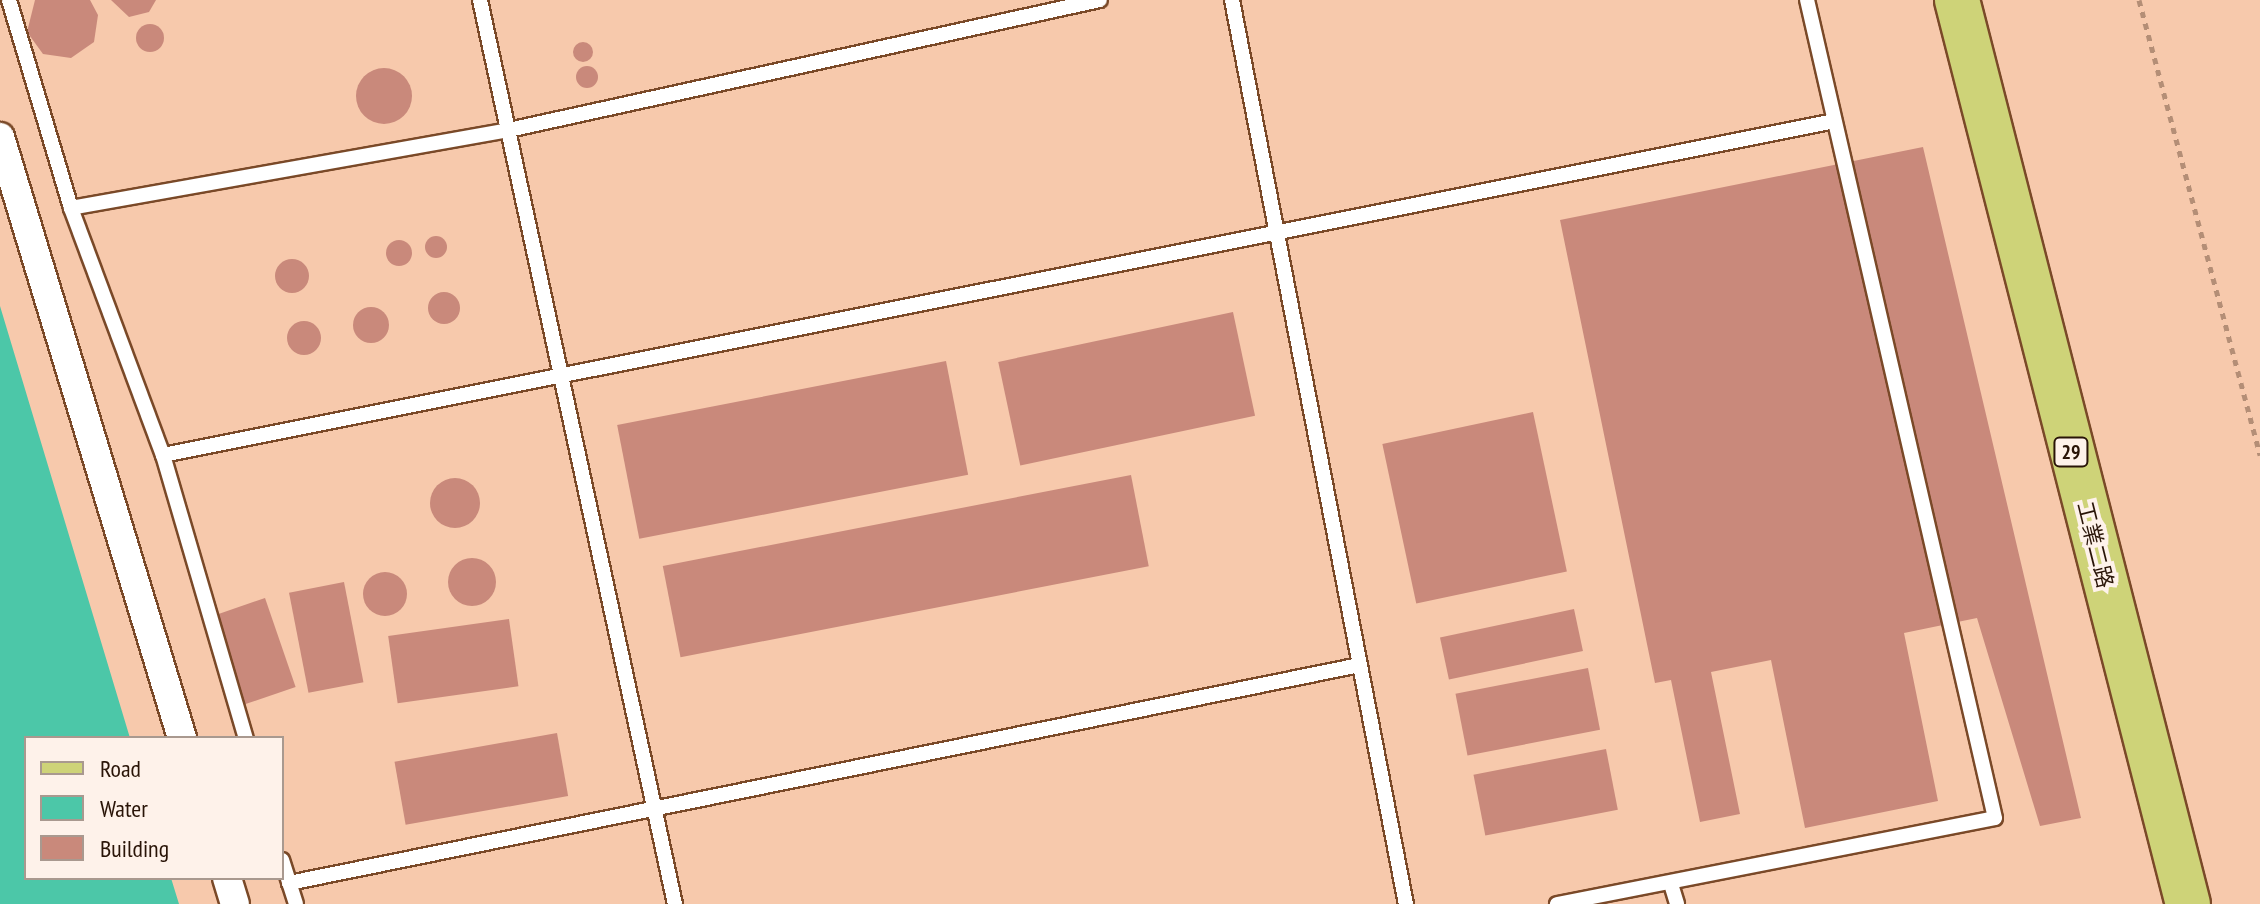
<!DOCTYPE html>
<html>
<head>
<meta charset="utf-8">
<style>
	body { margin:0 }
	#map { position:relative; width:2260px; height:904px; overflow:hidden; background:#f7c9ac; font-family:"PT Sans Narrow","Noto Sans TC",sans-serif }
	div>[style] { position:absolute }
	.water>* { inset:0; background:#4cc7a8 }
	.building>* { inset:0; background:#c9897b; transform-origin:0 0 }
	.round { border-radius:50% }
	.path>* { height:5px; margin-top:-2.5px; transform-origin:0; background:repeating-linear-gradient(90deg,#b48e76 0 6px,transparent 0 12px) }
	.roads { filter:drop-shadow(2px 0 #7a4928) drop-shadow(-2px 0 #7a4928) drop-shadow(0 2px #7a4928) drop-shadow(0 -2px #7a4928) }
	.lane>* { height:14px; margin:-7px; padding:0 7px; transform-origin:7px; border-radius:7px; background:#fff }
	.street>* { height:28px; margin:-14px; padding:0 14px; transform-origin:14px; border-radius:14px; background:#fff }
	.primary>* { height:44px; margin:-22px; padding:0 22px; transform-origin:22px; border-radius:22px; background:#ced378 }
	span { translate:-50% -50%; white-space:nowrap; text-align:center; line-height:1.15; -webkit-text-stroke:8px #fef2ea; paint-order:stroke }
	.shield-label span { padding:2px 6px; background:#fef2ea; border:2px solid; border-radius:6px; -webkit-text-stroke-width:0 }
	.shield-label { font-size:20px; color:#291407; font-weight:700 }
	.street-label { font-size:22px; color:#291407 }
	.legend { position:absolute; left:24px; top:736px; width:260px; height:144px; box-sizing:border-box; background:#fef2ea; border:2px solid #a9998f; margin:0; padding:10px 14px; list-style:none; font-size:24px; color:#291407 }
	.legend li { display:flex; align-items:center; gap:16px; height:40px }
	.legend b { width:40px; border:2px solid #a9998f }
</style>
</head>
<body>
<div id="map">
	<div class="water">
		<div style="clip-path:polygon(0 306px,130px 738px,26px 738px,26px 878px,171px 878px,179px 904px,0 904px)"></div>
	</div>
	<div class="building">
		<div style="clip-path:polygon(35px 0,90px 0,98px 15px,94px 42px,71px 58px,43px 54px,27px 32px)"></div>
		<div style="clip-path:polygon(111px 0,156px 0,149px 12px,129px 17px)"></div>
		<div class="round" style="left:136px;top:24px;width:28px;height:28px"></div>
		<div class="round" style="left:573px;top:42px;width:20px;height:20px"></div>
		<div class="round" style="left:576px;top:66px;width:22px;height:22px"></div>
		<div class="round" style="left:356px;top:68px;width:56px;height:56px"></div>
		<div style="clip-path:polygon(1923px 147px,2081px 818px,2040px 826px,1977px 618px,1904px 633px,1938px 801px,1805px 828px,1771px 660px,1711px 672px,1740px 814px,1700px 822px,1671px 680px,1655px 683px,1560px 220px)"></div>
		<div class="round" style="left:425px;top:236px;width:22px;height:22px"></div>
		<div class="round" style="left:386px;top:240px;width:26px;height:26px"></div>
		<div class="round" style="left:275px;top:259px;width:34px;height:34px"></div>
		<div class="round" style="left:428px;top:292px;width:32px;height:32px"></div>
		<div class="round" style="left:353px;top:307px;width:36px;height:36px"></div>
		<div style="left:1233px;top:312px;width:106px;height:240px;rotate:78deg"></div>
		<div class="round" style="left:287px;top:321px;width:34px;height:34px"></div>
		<div style="left:946px;top:361px;width:116px;height:335px;rotate:79deg"></div>
		<div style="left:1533px;top:412px;width:163px;height:154px;rotate:78deg"></div>
		<div style="left:1131px;top:475px;width:93px;height:477px;rotate:79deg"></div>
		<div class="round" style="left:430px;top:478px;width:50px;height:50px"></div>
		<div class="round" style="left:448px;top:558px;width:48px;height:48px"></div>
		<div class="round" style="left:363px;top:572px;width:44px;height:44px"></div>
		<div style="left:344px;top:582px;width:102px;height:56px;rotate:79deg"></div>
		<div style="left:265px;top:598px;width:94px;height:56px;rotate:71deg"></div>
		<div style="left:1574px;top:609px;width:43px;height:137px;rotate:78deg"></div>
		<div style="left:509px;top:619px;width:68px;height:122px;rotate:82deg"></div>
		<div style="left:1588px;top:668px;width:63px;height:135px;rotate:79deg"></div>
		<div style="left:557px;top:733px;width:64px;height:165px;rotate:80deg"></div>
		<div style="left:1606px;top:749px;width:62px;height:135px;rotate:79deg"></div>
	</div>
	<div class="path">
		<div style="left:2139px;top:0;width:471px;rotate:75.1deg"></div>
	</div>
	<div class="roads">
		<div class="lane">
			<div style="left:9px;top:0;width:217px;rotate:73.4deg"></div>
			<div style="left:71px;top:208px;width:264px;rotate:69.6deg"></div>
			<div style="left:163px;top:455px;width:295px;rotate:73.7deg"></div>
			<div style="left:480px;top:0;width:925px;rotate:77.83deg"></div>
			<div style="left:1232px;top:0;width:921px;rotate:79.11deg"></div>
			<div style="left:71px;top:208px;width:440px;rotate:-10.1deg"></div>
			<div style="left:504px;top:131px;width:610px;rotate:-12.4deg"></div>
			<div style="left:163px;top:455px;width:1704px;rotate:-11.3deg"></div>
			<div style="left:282px;top:860px;width:46px;rotate:72.3deg"></div>
			<div style="left:289px;top:883px;width:1093px;rotate:-11.51deg"></div>
			<div style="left:1671px;top:884px;width:21px;rotate:73deg"></div>
			<div style="left:1557px;top:904px;width:446px;rotate:-11.1deg"></div>
			<div style="left:1995px;top:818px;width:839px;rotate:-102.94deg"></div>
		</div>
		<div class="street">
			<div style="left:0;top:137px;width:628px;rotate:73.15deg"></div>
			<div style="left:227px;top:878px;width:27px;rotate:73deg"></div>
		</div>
		<div class="primary">
			<div style="left:1957px;top:0;width:933px;rotate:75.67deg"></div>
		</div>
	</div>
	<div class="shield-label">
		<span style="left:2071px;top:452px">29</span>
	</div>
	<div class="street-label">
		<span style="left:2095px;top:545px;rotate:76deg">工業二路</span>
	</div>
	<ul class="legend">
	<li><b style="height:10px;background:#ced378"></b>Road</li>
	<li><b style="height:22px;background:#4cc7a8"></b>Water</li>
	<li><b style="height:22px;background:#c9897b"></b>Building</li>
	</ul>
</div>
</body>
</html>
